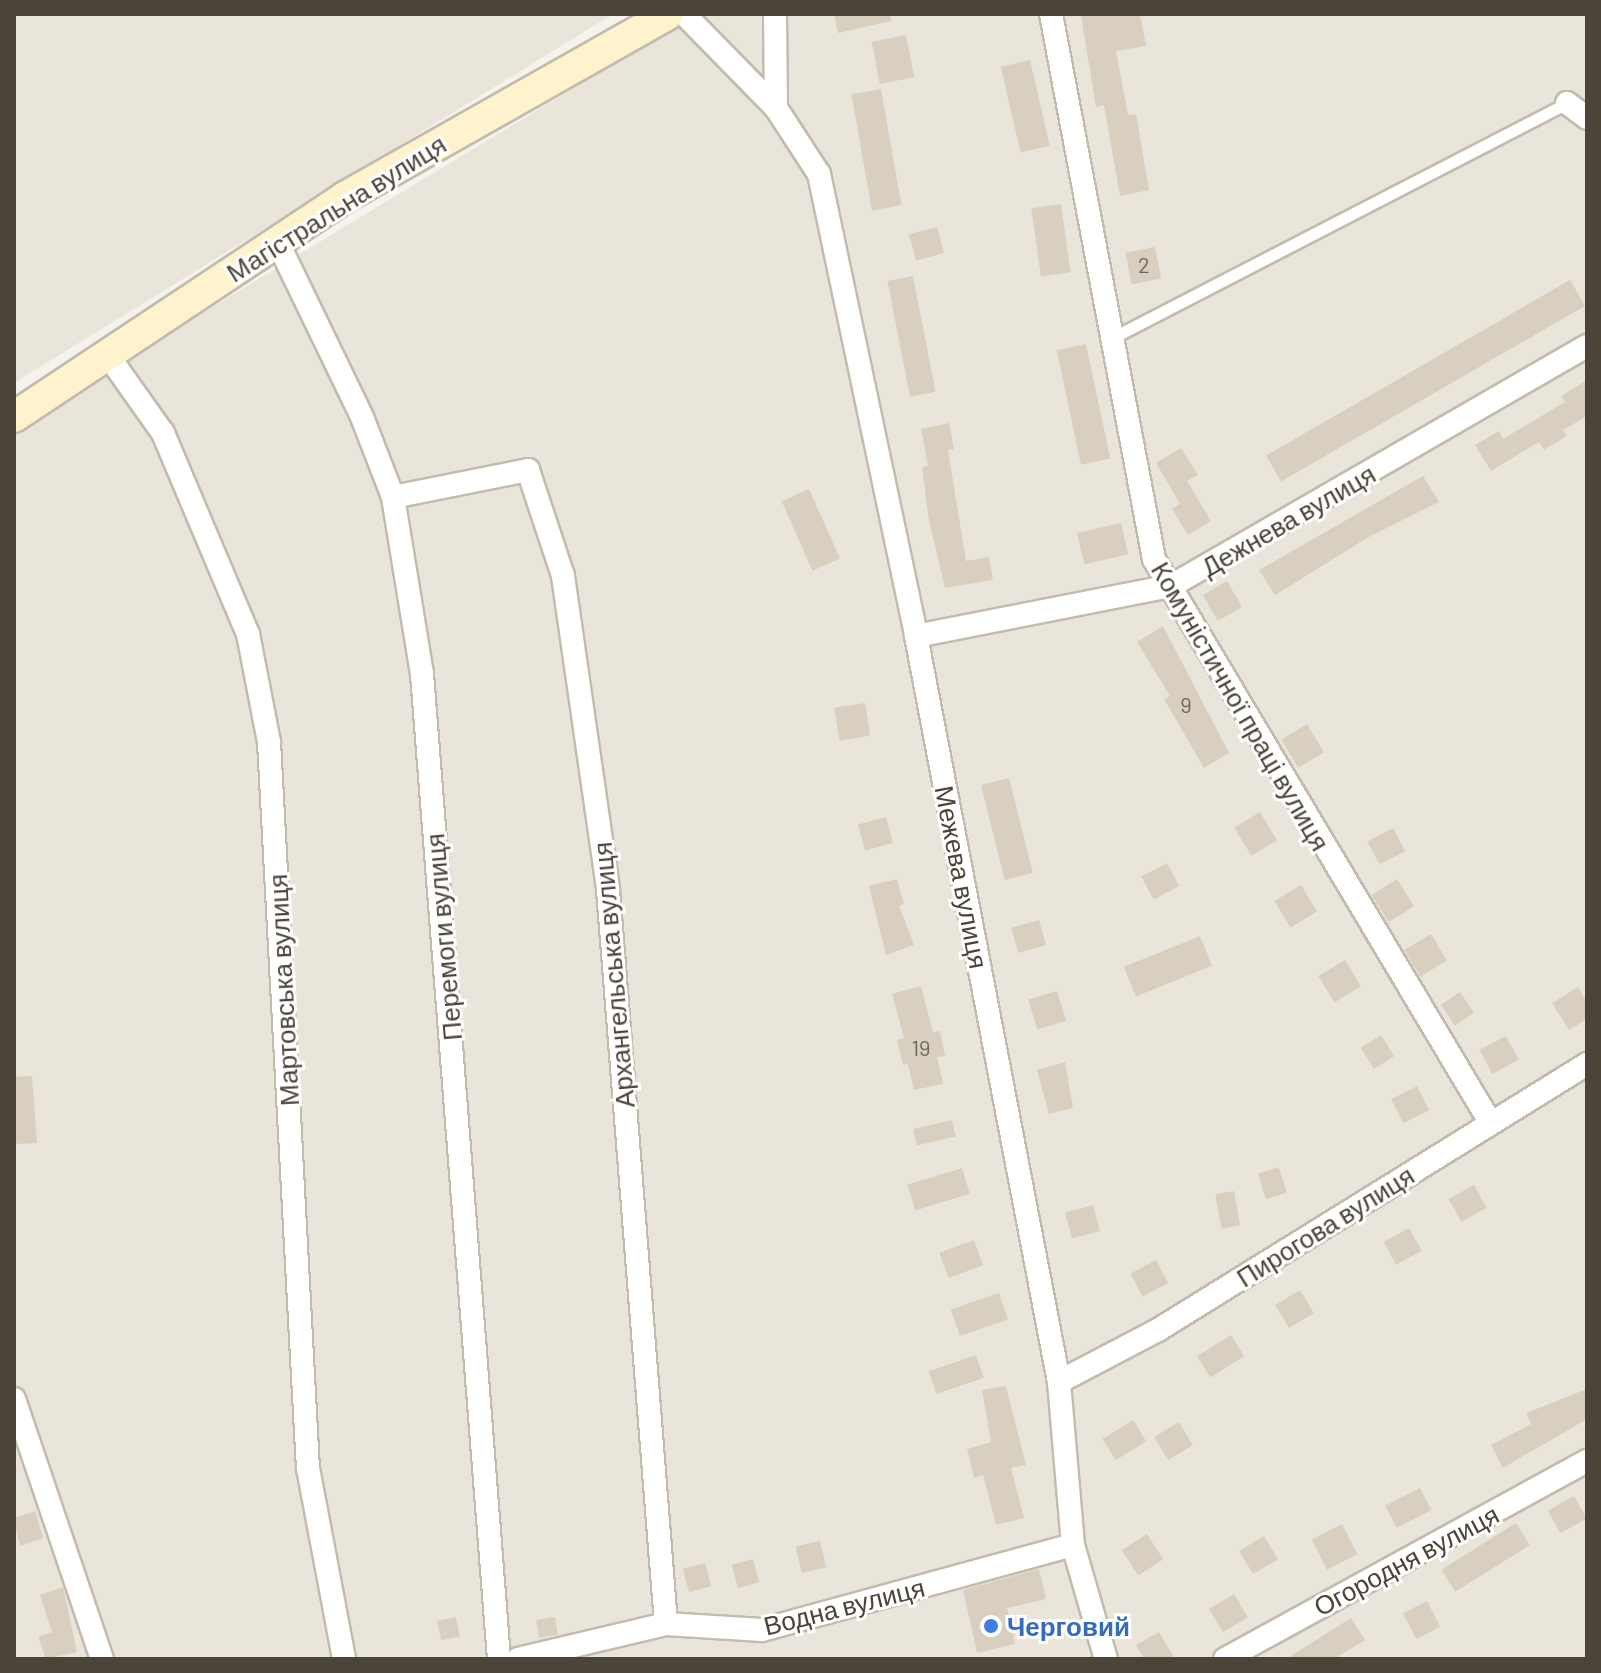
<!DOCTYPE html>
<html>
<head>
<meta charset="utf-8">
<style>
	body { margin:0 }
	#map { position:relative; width:1601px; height:1673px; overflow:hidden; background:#f6f3ec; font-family:Barlow,sans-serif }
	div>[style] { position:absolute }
	.residential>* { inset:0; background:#eae5da }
	.building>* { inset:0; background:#d8cfc1; transform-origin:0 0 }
	.roads { filter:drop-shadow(2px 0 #c2bbae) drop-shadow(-2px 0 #c2bbae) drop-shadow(0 2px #c2bbae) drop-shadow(0 -2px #c2bbae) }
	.service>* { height:11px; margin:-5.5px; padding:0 5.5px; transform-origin:5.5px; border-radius:5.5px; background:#fff }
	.minor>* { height:22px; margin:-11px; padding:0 11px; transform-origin:11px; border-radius:11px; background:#fff }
	.secondary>* { height:30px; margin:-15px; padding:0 15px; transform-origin:15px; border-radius:15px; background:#fff3cd }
	.dots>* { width:22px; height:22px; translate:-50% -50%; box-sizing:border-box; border:4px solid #fff; border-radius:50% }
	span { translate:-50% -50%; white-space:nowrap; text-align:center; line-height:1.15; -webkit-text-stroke:6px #fff; paint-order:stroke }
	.number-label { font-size:22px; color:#6e675b }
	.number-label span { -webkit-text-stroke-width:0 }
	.street-label { font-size:26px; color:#4b4439 }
	.shop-label { font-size:26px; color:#366cbe; font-weight:700 }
	.left { translate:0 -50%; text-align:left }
	.frame { position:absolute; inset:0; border:16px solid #4b4439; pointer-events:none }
</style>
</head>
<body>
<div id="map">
	<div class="residential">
		<div style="clip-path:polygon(14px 14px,613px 14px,14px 383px)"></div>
		<div style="clip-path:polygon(696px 14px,1587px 14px,1587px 1659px,14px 1659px,14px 427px)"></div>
	</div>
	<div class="building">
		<div style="clip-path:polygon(834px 14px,891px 14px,891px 21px,838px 33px)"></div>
		<div style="clip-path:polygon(1140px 14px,1146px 46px,1116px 51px,1128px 115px,1136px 114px,1149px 190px,1120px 196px,1104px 105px,1096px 107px,1081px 16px)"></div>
		<div style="left:906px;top:35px;width:43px;height:35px;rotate:79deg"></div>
		<div style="left:1030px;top:60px;width:88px;height:30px;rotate:77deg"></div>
		<div style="left:881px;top:89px;width:118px;height:30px;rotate:80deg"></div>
		<div style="left:1061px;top:204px;width:69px;height:30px;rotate:82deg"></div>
		<div style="left:937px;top:227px;width:27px;height:29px;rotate:75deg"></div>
		<div style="left:1155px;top:247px;width:32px;height:30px;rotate:79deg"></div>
		<div style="left:913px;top:276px;width:118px;height:26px;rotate:79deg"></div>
		<div style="left:1570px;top:280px;width:30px;height:351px;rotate:60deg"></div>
		<div style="left:1086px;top:344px;width:117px;height:30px;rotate:78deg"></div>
		<div style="clip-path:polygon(1587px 380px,1587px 416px,1563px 430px,1567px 436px,1544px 450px,1539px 442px,1491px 471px,1475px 445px,1499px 431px,1503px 439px,1565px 402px,1561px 396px)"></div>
		<div style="clip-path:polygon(949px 423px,954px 449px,948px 450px,966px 561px,989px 557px,993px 580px,945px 588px,929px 521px,922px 467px,928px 466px,921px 429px)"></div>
		<div style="clip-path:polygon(1181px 448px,1198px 475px,1187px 481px,1211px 521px,1188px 535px,1172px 509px,1180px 504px,1156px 463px)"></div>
		<div style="clip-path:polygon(1423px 476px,1439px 502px,1367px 538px,1275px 595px,1259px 570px)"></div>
		<div style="left:809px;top:489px;width:76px;height:30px;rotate:66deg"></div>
		<div style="left:1121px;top:523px;width:32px;height:45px;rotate:77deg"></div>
		<div style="left:1227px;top:581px;width:30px;height:28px;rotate:60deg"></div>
		<div style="clip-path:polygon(1163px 626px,1229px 753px,1204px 768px,1164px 699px,1170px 696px,1137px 642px)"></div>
		<div style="left:865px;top:703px;width:33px;height:31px;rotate:81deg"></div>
		<div style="left:1307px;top:724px;width:33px;height:30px;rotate:59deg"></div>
		<div style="left:1009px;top:778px;width:98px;height:29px;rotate:76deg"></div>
		<div style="left:1260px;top:812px;width:33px;height:30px;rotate:59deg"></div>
		<div style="left:886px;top:817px;width:27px;height:29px;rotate:75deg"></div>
		<div style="left:1393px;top:828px;width:26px;height:29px;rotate:62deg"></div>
		<div style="left:1167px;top:863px;width:26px;height:29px;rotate:62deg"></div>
		<div style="clip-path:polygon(897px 879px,904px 904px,899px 906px,914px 945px,886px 955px,869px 886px)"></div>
		<div style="left:1397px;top:879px;width:32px;height:30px;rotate:58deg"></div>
		<div style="left:1301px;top:885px;width:31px;height:31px;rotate:59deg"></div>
		<div style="left:1039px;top:920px;width:26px;height:29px;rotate:74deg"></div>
		<div style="left:1431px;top:934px;width:31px;height:31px;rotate:59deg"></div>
		<div style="left:1200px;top:936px;width:32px;height:82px;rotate:68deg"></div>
		<div style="left:1345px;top:960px;width:31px;height:31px;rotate:59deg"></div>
		<div style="clip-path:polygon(921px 986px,933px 1032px,940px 1031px,945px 1056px,937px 1057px,943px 1084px,914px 1090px,908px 1064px,903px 1065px,897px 1040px,904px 1038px,892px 994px)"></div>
		<div style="clip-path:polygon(1578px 987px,1587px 1002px,1587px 1019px,1569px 1030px,1552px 1003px)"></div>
		<div style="left:1057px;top:991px;width:31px;height:30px;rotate:73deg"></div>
		<div style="left:1460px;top:992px;width:25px;height:23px;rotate:56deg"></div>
		<div style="left:1381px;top:1035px;width:25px;height:24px;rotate:58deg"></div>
		<div style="left:1506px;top:1036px;width:27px;height:30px;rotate:62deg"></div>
		<div style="clip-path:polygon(1065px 1062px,1073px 1108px,1049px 1114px,1037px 1070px)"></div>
		<div style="clip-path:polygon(32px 1076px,37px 1143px,14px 1144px,14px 1077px)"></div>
		<div style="left:1417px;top:1086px;width:27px;height:29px;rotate:63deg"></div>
		<div style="left:952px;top:1120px;width:17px;height:40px;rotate:77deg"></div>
		<div style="left:1279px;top:1167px;width:27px;height:22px;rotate:73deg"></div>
		<div style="left:962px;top:1168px;width:27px;height:57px;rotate:73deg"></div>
		<div style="left:1474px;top:1185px;width:26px;height:29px;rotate:61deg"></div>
		<div style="left:1234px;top:1191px;width:35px;height:19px;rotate:80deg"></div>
		<div style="left:1093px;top:1205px;width:27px;height:29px;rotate:75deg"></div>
		<div style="left:1409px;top:1228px;width:26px;height:29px;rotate:61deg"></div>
		<div style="left:974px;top:1240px;width:27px;height:37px;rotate:70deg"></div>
		<div style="left:1156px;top:1260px;width:26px;height:29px;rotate:62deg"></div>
		<div style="left:1300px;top:1290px;width:27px;height:29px;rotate:59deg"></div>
		<div style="left:999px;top:1293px;width:28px;height:51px;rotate:71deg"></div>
		<div style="left:1231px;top:1335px;width:25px;height:40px;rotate:58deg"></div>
		<div style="left:976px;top:1355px;width:24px;height:50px;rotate:71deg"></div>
		<div style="clip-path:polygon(1006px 1386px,1026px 1465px,1011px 1468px,1024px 1518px,996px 1525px,983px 1475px,974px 1478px,967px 1449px,991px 1442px,982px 1390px)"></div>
		<div style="clip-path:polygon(1587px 1389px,1587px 1419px,1503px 1468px,1491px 1445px,1531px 1424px,1526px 1413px)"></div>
		<div style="left:1133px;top:1420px;width:25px;height:36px;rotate:58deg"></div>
		<div style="left:1179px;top:1422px;width:27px;height:29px;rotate:59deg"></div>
		<div style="left:1420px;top:1488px;width:25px;height:39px;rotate:63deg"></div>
		<div style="left:1574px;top:1496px;width:26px;height:30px;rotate:61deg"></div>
		<div style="clip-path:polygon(35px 1511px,43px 1538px,20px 1546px,14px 1518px)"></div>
		<div style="left:1516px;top:1523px;width:26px;height:88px;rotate:58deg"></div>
		<div style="left:1342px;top:1524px;width:34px;height:34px;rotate:63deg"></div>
		<div style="left:1147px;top:1534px;width:30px;height:30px;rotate:57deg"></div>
		<div style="left:1264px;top:1536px;width:27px;height:29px;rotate:59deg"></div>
		<div style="left:820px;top:1541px;width:27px;height:25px;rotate:77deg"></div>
		<div style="left:753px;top:1559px;width:24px;height:22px;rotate:75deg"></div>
		<div style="left:705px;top:1563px;width:24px;height:23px;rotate:75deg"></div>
		<div style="clip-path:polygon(1039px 1569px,1046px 1599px,1007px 1608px,1015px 1644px,977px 1653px,963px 1590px)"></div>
		<div style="clip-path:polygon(63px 1587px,77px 1652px,46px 1659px,38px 1637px,52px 1632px,40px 1595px)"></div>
		<div style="left:1234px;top:1594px;width:27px;height:29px;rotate:59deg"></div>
		<div style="left:1427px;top:1601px;width:29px;height:27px;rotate:63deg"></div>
		<div style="left:456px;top:1617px;width:20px;height:19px;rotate:79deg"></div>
		<div style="left:555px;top:1617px;width:18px;height:19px;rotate:81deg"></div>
		<div style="clip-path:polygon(1351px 1618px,1365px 1640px,1334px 1659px,1286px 1659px)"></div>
		<div style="clip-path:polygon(1159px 1632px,1175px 1659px,1144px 1659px,1136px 1645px)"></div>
	</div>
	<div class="roads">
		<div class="service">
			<div style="left:1110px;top:339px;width:514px;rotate:-27.31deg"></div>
		</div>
		<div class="minor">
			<div style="left:684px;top:14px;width:132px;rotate:45.6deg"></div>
			<div style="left:776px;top:108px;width:79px;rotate:56.9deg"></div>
			<div style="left:819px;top:174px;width:472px;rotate:78.1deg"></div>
			<div style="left:916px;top:636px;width:760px;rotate:79.15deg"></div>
			<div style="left:1059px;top:1382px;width:164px;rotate:85.1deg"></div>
			<div style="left:1073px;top:1545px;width:119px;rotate:73.9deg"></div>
			<div style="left:775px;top:14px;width:94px;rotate:89.4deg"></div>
			<div style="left:1051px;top:14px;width:555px;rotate:79.3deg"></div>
			<div style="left:1154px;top:559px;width:656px;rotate:59.17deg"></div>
			<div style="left:1567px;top:103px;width:25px;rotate:37deg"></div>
			<div style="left:277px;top:241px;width:195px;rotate:64.2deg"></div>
			<div style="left:362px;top:417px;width:86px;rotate:68.8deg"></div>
			<div style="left:393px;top:497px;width:179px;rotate:80.7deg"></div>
			<div style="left:422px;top:674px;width:988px;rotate:85.53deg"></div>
			<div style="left:107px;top:354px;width:97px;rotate:54.7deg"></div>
			<div style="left:163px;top:433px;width:218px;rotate:67.1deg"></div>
			<div style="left:248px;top:634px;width:110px;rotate:79deg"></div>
			<div style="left:269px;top:742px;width:727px;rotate:86.93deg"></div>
			<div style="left:308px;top:1468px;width:194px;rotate:79.3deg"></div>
			<div style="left:393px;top:497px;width:138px;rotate:-11.3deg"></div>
			<div style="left:528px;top:470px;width:112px;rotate:71.7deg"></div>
			<div style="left:563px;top:576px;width:317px;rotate:81.8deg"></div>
			<div style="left:608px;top:890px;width:736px;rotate:85.48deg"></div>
			<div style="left:916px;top:636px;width:260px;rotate:-11.1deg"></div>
			<div style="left:1171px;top:586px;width:480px;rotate:-30deg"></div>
			<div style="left:1059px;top:1382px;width:112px;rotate:-27.7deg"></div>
			<div style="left:1158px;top:1330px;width:505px;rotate:-31.8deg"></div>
			<div style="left:14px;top:1399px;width:274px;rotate:71.3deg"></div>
			<div style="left:518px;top:1659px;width:152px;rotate:-13.3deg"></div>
			<div style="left:666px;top:1624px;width:96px;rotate:3.6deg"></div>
			<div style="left:762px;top:1630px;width:322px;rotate:-15.3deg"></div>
			<div style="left:1225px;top:1659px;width:413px;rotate:-28.7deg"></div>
		</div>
		<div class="secondary">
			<div style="left:14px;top:417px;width:397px;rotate:-33.6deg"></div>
			<div style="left:345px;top:197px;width:371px;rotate:-29.5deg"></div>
		</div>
	</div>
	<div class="dots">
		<div style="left:991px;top:1626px;background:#3f7fe0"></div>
	</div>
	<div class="number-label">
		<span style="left:1144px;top:265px">2</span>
		<span style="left:1186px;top:705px">9</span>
		<span style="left:921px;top:1048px">19</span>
	</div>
	<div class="street-label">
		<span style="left:336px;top:208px;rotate:-32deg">Магістральна вулиця</span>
		<span style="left:1288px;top:520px;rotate:-30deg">Дежнева вулиця</span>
		<span style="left:1241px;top:706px;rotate:60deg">Комуністичної праці вулиця</span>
		<span style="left:962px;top:877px;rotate:79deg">Межева вулиця</span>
		<span style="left:443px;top:937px;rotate:-95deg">Перемоги вулиця</span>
		<span style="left:613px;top:975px;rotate:-95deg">Архангельська вулиця</span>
		<span style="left:283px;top:990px;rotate:-93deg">Мартовська вулиця</span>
		<span style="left:1325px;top:1226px;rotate:-32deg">Пирогова вулиця</span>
		<span style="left:1406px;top:1560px;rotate:-28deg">Огородня вулиця</span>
		<span style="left:844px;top:1606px;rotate:-14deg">Водна вулиця</span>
	</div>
	<div class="shop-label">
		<span class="left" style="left:1007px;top:1626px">Черговий</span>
	</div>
	<div class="frame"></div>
</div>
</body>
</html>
